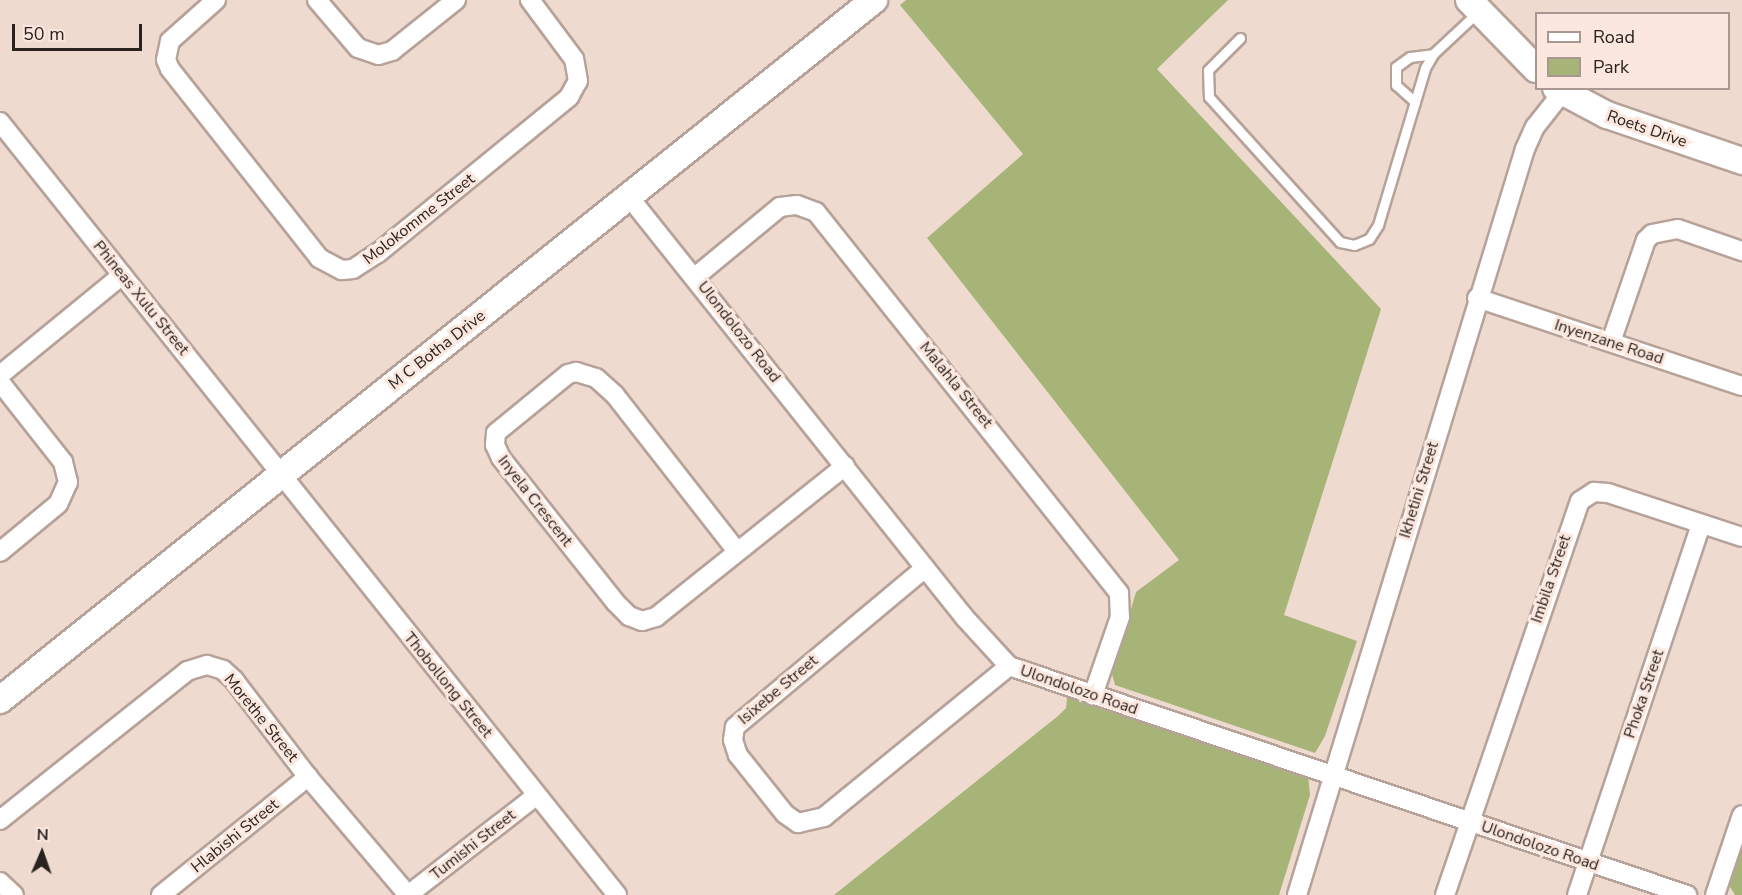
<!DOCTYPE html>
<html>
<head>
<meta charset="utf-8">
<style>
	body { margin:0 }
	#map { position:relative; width:1742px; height:895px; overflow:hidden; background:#efdad0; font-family:"Nunito Sans",sans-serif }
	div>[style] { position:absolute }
	.green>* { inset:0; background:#a7b478 }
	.roads { filter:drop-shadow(2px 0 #b6a299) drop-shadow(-2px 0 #b6a299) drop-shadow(0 2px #b6a299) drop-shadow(0 -2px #b6a299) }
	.lane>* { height:9px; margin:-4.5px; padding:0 4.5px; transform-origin:4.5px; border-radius:4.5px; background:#fff }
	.street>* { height:18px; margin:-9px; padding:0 9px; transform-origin:9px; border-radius:9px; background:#fff }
	.secondary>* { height:26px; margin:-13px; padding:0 13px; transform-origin:13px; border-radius:13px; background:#fff }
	span { translate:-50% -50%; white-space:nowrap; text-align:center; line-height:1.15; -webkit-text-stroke:6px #fce7de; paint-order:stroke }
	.street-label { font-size:16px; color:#29221e }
	.legend { position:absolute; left:1535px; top:12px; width:195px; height:78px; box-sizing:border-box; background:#fce7de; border:2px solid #a89891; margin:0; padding:8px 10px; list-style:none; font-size:18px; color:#29221e }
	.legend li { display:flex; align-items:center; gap:12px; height:30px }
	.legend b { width:30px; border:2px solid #a89891 }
	.north { position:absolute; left:12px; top:823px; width:60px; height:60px; -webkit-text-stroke:4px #fce7de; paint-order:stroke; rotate:2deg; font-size:16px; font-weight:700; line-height:24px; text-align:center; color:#29221e }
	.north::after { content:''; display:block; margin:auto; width:21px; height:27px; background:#29221e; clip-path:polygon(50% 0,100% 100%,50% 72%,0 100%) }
	.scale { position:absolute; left:12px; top:24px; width:130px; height:27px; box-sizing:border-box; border:3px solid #29221e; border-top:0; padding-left:8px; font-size:18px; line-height:21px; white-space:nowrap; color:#29221e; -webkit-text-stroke:4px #fce7de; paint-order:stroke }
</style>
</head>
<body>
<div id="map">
	<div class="green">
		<div style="clip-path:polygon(906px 0,1228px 0,1157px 69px,1381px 309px,1284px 615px,1357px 641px,1325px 736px,1315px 753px,1115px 685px,1112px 674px,1136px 592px,1179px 560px,927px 238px,1023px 154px,900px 5px)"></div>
		<div style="clip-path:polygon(1068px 691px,1308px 774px,1310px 795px,1279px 895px,834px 895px,1058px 716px,1066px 708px)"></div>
		<div style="clip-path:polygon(1742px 831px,1742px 895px,1735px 895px,1727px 882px)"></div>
	</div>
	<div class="roads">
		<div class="lane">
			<div style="left:1240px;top:38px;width:45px;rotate:135deg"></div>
			<div style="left:1208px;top:70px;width:27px;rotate:88deg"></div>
			<div style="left:1209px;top:97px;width:195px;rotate:47.9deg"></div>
			<div style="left:1340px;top:242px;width:14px;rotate:12deg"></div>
			<div style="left:1354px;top:245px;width:16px;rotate:-22deg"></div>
			<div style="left:1369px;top:239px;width:17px;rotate:-57deg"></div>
			<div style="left:1378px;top:225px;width:164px;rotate:-73.3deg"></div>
			<div style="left:1425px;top:68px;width:16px;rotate:-60deg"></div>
			<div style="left:1433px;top:54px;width:60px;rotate:-43deg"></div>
			<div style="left:1415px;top:102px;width:25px;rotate:-138deg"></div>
			<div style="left:1396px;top:85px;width:18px;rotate:-90deg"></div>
			<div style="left:1396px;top:67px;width:17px;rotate:-36deg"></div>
			<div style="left:1410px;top:57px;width:23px;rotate:-7deg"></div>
		</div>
		<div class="street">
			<div style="left:216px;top:0;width:62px;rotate:138.3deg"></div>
			<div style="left:170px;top:41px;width:19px;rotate:102deg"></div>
			<div style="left:166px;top:60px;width:10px;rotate:66deg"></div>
			<div style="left:170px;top:69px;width:241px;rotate:51.7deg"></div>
			<div style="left:319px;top:258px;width:26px;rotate:28deg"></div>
			<div style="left:342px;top:270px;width:11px;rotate:-5deg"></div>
			<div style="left:353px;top:269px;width:30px;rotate:-33deg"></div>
			<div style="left:378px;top:253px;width:247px;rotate:-39.2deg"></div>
			<div style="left:569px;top:97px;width:18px;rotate:-61deg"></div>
			<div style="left:578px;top:81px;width:22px;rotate:-100deg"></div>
			<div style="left:574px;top:59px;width:74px;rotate:-126.7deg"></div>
			<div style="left:317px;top:0;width:63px;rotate:49.5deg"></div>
			<div style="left:358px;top:48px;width:21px;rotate:19deg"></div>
			<div style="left:378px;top:55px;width:15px;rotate:-16deg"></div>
			<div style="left:392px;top:51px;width:82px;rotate:-38.6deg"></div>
			<div style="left:0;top:122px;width:989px;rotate:51.4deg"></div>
			<div style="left:630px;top:198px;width:537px;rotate:51.42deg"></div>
			<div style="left:965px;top:618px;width:65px;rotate:47.5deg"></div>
			<div style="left:1009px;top:666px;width:716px;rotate:18.66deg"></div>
			<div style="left:695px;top:277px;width:110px;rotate:-39.5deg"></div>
			<div style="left:780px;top:207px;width:17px;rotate:-7deg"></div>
			<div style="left:797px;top:205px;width:20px;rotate:20deg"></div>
			<div style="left:816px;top:212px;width:487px;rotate:51.5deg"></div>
			<div style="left:1119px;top:593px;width:24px;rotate:88deg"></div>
			<div style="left:1120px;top:617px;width:83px;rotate:109.1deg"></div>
			<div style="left:1477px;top:298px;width:279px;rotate:18.4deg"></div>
			<div style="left:1611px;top:342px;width:108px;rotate:-71.1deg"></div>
			<div style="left:1646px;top:240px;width:8px;rotate:-45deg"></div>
			<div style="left:1652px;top:234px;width:26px;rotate:-11deg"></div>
			<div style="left:1678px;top:229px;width:68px;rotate:19deg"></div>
			<div style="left:0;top:375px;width:158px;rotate:-39.3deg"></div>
			<div style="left:0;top:382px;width:102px;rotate:51.8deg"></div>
			<div style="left:63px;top:462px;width:21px;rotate:76deg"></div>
			<div style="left:68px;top:482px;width:24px;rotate:114deg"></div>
			<div style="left:58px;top:504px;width:75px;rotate:140.4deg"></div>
			<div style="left:736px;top:550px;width:197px;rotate:-128deg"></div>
			<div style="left:615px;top:395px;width:25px;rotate:-138deg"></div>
			<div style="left:596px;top:378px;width:21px;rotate:-163deg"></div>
			<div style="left:576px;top:372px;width:8px;rotate:166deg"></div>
			<div style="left:568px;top:374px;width:93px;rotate:140.7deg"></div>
			<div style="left:496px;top:433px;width:12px;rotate:95deg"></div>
			<div style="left:495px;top:445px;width:14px;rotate:65deg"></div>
			<div style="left:501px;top:458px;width:184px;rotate:51.6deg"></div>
			<div style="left:615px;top:602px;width:20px;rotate:45deg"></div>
			<div style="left:629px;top:616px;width:14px;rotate:21deg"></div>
			<div style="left:642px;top:621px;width:15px;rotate:-16deg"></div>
			<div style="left:656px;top:617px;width:242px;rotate:-38.6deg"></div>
			<div style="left:925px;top:568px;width:248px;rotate:140.1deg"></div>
			<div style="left:735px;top:727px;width:13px;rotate:99deg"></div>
			<div style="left:733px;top:740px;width:16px;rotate:72deg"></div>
			<div style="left:738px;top:755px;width:75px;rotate:51.5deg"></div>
			<div style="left:785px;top:814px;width:16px;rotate:35deg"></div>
			<div style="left:798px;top:823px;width:27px;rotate:-13deg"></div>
			<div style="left:824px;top:817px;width:239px;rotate:-39.2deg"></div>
			<div style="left:0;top:820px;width:239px;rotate:-38.5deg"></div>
			<div style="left:187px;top:671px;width:21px;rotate:-17deg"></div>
			<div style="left:207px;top:665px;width:17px;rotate:17deg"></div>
			<div style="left:223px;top:670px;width:15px;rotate:42deg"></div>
			<div style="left:234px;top:680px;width:122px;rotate:52.7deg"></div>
			<div style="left:308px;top:777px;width:155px;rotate:49.7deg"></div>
			<div style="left:0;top:882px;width:19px;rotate:43deg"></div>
			<div style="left:161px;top:895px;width:189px;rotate:-38.8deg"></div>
			<div style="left:408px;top:895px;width:163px;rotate:-37.8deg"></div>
			<div style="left:1297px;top:895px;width:780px;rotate:-73.01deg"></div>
			<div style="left:1525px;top:149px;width:24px;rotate:-66deg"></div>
			<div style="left:1535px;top:127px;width:42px;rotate:-51.8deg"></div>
			<div style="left:1445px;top:895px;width:416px;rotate:-71.1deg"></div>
			<div style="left:1580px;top:501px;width:17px;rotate:-33deg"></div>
			<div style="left:1594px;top:492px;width:14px;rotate:4deg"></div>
			<div style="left:1608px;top:493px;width:141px;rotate:18.2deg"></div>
			<div style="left:1577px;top:895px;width:390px;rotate:-71.5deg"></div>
			<div style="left:1715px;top:895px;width:84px;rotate:-71.4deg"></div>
		</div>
		<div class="secondary">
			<div style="left:1469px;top:0;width:96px;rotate:45.8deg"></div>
			<div style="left:1556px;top:88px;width:58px;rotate:27.9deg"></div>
			<div style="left:1607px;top:115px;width:143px;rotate:18.8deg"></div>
			<div style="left:0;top:700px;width:1120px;rotate:-38.69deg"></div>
		</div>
	</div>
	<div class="street-label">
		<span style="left:1647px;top:129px;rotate:19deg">Roets Drive</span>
		<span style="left:419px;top:219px;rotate:-38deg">Molokomme Street</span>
		<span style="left:141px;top:298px;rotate:51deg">Phineas Xulu Street</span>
		<span style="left:739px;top:332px;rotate:52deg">Ulondolozo Road</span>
		<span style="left:1609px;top:342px;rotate:18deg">Inyenzane Road</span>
		<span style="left:437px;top:350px;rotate:-38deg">M C Botha Drive</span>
		<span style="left:956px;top:385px;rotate:51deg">Malahla Street</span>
		<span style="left:1419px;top:490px;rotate:-73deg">Ikhetini Street</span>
		<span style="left:535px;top:501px;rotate:52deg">Inyela Crescent</span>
		<span style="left:1551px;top:579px;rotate:-71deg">Imbila Street</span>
		<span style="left:448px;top:685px;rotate:51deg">Thobollong Street</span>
		<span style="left:778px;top:690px;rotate:-40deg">Isixebe Street</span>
		<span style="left:1079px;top:690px;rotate:19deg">Ulondolozo Road</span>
		<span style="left:1644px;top:694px;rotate:-71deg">Phoka Street</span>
		<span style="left:261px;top:718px;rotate:51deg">Morethe Street</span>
		<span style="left:235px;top:836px;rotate:-39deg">Hlabishi Street</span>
		<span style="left:473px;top:845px;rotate:-38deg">Tumishi Street</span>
		<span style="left:1540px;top:846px;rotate:19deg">Ulondolozo Road</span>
	</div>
	<ul class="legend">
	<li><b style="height:8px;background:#fff"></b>Road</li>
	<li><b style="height:16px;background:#a7b478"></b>Park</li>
	</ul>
	<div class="north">N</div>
	<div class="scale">50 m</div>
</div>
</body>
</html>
